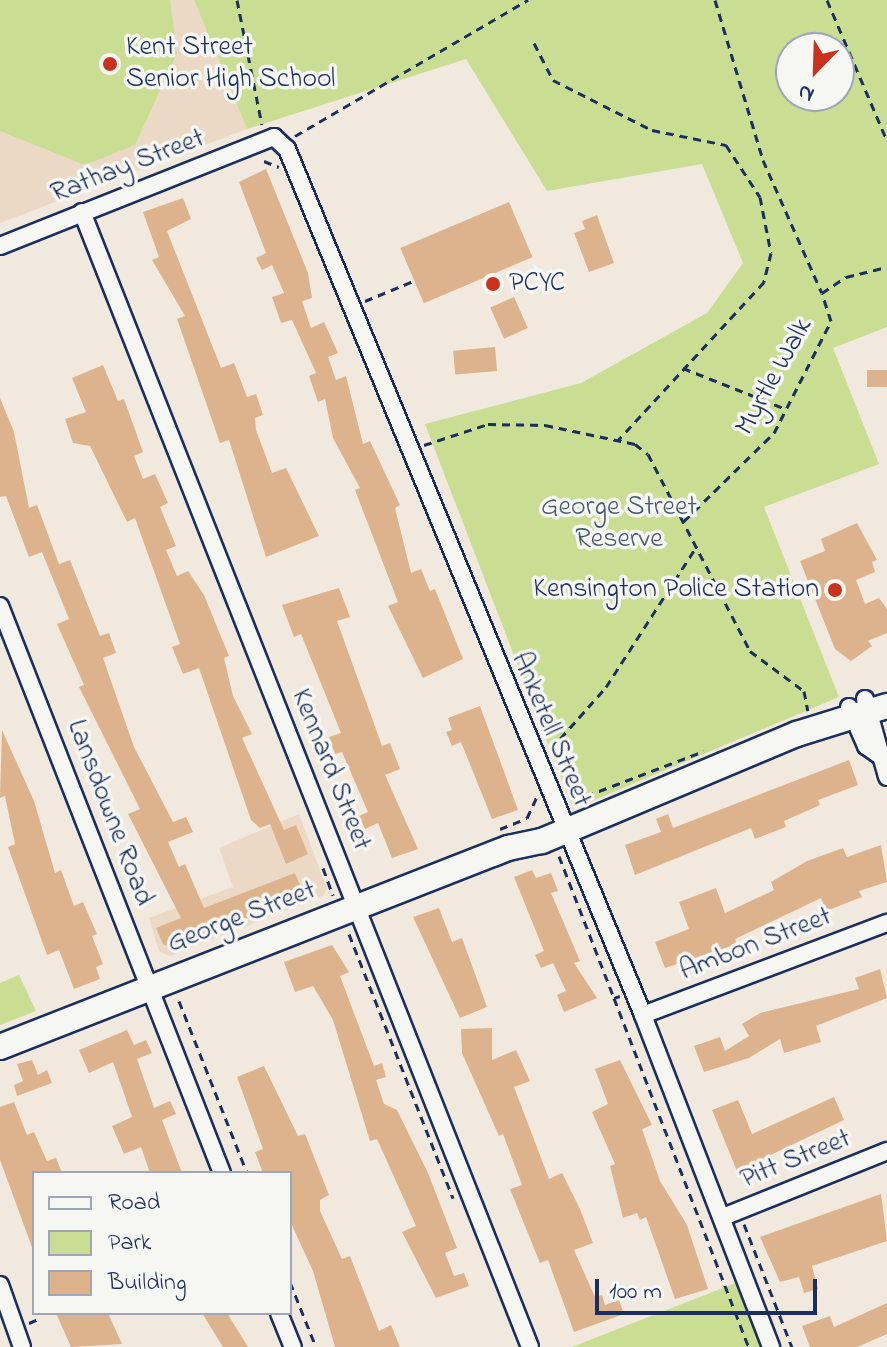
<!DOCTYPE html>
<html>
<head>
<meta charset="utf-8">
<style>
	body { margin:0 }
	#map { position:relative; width:887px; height:1347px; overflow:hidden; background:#f1e9de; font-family:"Indie Flower",sans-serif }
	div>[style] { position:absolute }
	.built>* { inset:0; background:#ebd9c6 }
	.green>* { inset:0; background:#c9de93 }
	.building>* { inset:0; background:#dcb38d; transform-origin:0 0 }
	.path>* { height:3px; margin-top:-1.5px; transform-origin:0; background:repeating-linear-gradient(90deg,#1b2f5e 0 8px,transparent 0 14px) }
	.roads { filter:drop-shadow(2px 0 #1b2f5e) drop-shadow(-2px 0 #1b2f5e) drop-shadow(0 2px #1b2f5e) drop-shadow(0 -2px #1b2f5e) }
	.street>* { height:16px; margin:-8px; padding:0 8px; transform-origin:8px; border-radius:8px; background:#f6f6f2 }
	.secondary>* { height:24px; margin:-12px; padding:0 12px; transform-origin:12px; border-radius:12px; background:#f6f6f2 }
	.dots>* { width:22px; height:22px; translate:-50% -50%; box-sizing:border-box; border:4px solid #f6f6f2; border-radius:50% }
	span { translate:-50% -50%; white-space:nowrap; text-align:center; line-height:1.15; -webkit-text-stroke:7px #f6f6f2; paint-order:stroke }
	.poi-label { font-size:28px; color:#1b2f5e }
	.left { translate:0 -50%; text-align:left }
	.right { translate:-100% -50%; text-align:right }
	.street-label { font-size:28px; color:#1b2f5e }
	.park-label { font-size:28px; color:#465b6b }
	.legend { position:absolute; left:32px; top:1171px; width:260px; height:144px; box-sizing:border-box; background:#f6f6f2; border:2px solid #9ea6b7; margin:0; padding:10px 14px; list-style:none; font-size:24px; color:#1b2f5e }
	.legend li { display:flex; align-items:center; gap:16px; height:40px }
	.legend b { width:40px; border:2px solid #9ea6b7 }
	.north { position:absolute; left:775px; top:32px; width:80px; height:80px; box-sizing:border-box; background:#f6f6f2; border:2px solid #9ea6b7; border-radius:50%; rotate:203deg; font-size:22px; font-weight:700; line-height:32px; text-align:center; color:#1b2f5e }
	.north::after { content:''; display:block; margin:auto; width:28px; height:36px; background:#c8321e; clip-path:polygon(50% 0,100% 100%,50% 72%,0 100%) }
	.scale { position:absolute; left:595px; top:1279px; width:222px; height:36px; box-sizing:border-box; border:4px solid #1b2f5e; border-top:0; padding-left:10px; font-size:24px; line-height:28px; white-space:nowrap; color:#1b2f5e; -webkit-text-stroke:6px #f6f6f2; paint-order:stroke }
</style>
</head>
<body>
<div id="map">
	<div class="built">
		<div style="clip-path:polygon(0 0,194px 0,247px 129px,0 223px)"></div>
		<div style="clip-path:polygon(299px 814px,327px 889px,323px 896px,170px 956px,159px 951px,149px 918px,233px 887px,219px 848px)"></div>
	</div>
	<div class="green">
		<div style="clip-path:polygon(0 0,170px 0,177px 53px,135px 145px,85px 165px,0 131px)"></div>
		<div style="clip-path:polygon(evenodd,194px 0,887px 0,887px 327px,833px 348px,879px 464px,764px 507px,839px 697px,573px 809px,425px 424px,581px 383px,707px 313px,743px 263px,702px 164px,547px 191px,466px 59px,247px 129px,194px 0,791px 48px,839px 48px,839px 96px,791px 96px,791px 48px)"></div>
		<div style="clip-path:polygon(19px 975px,36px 1011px,0 1025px,0 983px)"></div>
		<div style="clip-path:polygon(738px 1282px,763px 1347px,572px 1347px)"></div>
	</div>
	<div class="building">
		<div style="clip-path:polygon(266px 169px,308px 273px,312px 298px,302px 301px,311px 328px,324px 322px,338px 353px,328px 357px,336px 380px,346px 376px,363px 444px,370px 441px,400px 505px,395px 508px,411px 573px,421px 569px,430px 591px,435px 589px,463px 659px,423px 678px,388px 606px,398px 602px,355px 490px,360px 488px,333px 438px,325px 399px,318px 402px,309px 376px,316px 373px,292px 320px,281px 323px,272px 297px,284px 293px,272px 265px,262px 270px,256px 258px,266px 253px,239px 182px)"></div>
		<div style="clip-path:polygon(183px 198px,191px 219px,167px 231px,221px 368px,234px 363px,247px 397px,256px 394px,263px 415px,255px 418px,256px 430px,272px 473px,286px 468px,319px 536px,266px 557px,229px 440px,220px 443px,177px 319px,185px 316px,152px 260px,159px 257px,143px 212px)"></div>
		<div style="left:509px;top:202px;width:60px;height:118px;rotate:67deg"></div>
		<div style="clip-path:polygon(597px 215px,614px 263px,589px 272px,574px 233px,585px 229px,582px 221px)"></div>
		<div style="left:514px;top:297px;width:34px;height:26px;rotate:66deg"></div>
		<div style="left:495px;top:347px;width:24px;height:42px;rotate:85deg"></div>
		<div style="clip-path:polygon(103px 365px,118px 401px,124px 399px,143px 452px,134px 456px,143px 479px,155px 474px,168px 503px,160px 507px,176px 546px,166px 550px,177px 576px,188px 571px,204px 595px,229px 656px,224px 658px,233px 696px,252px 734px,242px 738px,284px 830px,296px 825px,308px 854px,286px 864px,270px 824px,260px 828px,251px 820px,199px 668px,183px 674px,172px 647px,180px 644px,135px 518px,127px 522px,90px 446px,73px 443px,65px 419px,86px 412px,72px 378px)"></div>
		<div style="left:867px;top:370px;width:20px;height:17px"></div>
		<div style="clip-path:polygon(0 398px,14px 432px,29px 508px,37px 505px,59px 564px,70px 560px,100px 636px,109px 633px,116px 653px,103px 658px,134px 747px,173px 822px,186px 817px,193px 832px,168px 842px,179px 867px,185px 864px,204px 908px,295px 873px,304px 896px,171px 948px,163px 944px,156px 928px,181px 918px,128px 814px,140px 809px,79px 687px,84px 685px,57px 624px,69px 619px,42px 552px,29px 557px,6px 496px,0 497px)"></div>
		<div style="clip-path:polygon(857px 523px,877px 560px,872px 562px,875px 572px,856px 580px,865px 604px,879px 598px,887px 609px,887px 633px,868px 641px,872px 646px,851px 661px,835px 649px,800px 561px,825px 551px,821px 539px)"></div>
		<div style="clip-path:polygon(339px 588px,350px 617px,337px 621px,382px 746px,390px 743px,400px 769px,385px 775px,418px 849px,392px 858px,378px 823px,365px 829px,359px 816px,368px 812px,342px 752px,335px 754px,329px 737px,341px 733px,301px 634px,294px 637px,282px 605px)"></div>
		<div style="clip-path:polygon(480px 706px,518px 810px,492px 819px,461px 742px,452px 746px,446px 732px,452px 730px,448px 718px)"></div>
		<div style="clip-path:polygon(2px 730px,34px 801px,55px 873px,61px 870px,74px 906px,83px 902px,97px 934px,92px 936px,103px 964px,96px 967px,100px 979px,74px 989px,59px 950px,47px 955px,8px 847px,15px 844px,5px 796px,0 798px)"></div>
		<div style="clip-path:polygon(849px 760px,858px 785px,818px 800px,820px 805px,784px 821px,786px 827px,755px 839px,751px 828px,635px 875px,625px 845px,661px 832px,656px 819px,668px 814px,673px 828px)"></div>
		<div style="clip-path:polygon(881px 845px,887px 882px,859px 891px,862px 897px,826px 911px,821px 898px,735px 939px,737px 944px,665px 968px,655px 942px,689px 929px,679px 902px,716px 888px,725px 913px,774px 890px,771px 882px,807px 861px,843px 848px,847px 857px)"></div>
		<div style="clip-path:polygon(532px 870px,536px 878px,551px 873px,558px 891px,551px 893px,580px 961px,574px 963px,597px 998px,564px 1012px,557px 995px,566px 991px,553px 963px,541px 968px,535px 955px,544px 951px,514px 877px)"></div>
		<div style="clip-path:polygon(439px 908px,452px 942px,462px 938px,487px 1007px,460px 1018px,413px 917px)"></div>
		<div style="clip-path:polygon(332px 945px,349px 972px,340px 976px,374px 1066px,382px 1063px,386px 1077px,376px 1080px,384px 1104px,397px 1110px,428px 1173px,457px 1248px,445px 1253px,454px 1276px,464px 1273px,469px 1286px,436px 1298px,402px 1232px,416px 1226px,377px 1139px,370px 1141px,333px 1020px,313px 986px,295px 992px,284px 962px)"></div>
		<div style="clip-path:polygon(880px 969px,887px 998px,816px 1026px,821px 1042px,784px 1053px,780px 1039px,749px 1058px,704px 1072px,694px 1046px,720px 1037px,725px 1051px,749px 1036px,742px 1024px,760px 1013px,859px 989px,855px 978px)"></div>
		<div style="clip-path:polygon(492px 1028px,492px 1060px,516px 1050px,530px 1081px,514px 1087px,549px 1179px,562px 1173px,580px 1209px,593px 1243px,574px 1250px,595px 1297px,602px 1295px,605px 1305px,619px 1300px,624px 1314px,574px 1332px,548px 1260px,540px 1263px,510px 1189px,522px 1185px,503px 1134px,499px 1136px,462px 1053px,461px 1029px)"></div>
		<div style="clip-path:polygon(127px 1030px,134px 1045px,146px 1040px,152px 1053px,137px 1059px,154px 1108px,170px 1101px,176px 1114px,162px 1120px,182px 1173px,150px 1173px,141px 1147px,124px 1154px,112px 1126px,132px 1117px,113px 1062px,89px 1073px,79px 1050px)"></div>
		<div style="clip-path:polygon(32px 1060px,38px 1075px,47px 1070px,52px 1083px,17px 1096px,14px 1085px,23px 1081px,17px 1064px)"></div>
		<div style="clip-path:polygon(620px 1060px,652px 1125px,642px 1129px,660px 1181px,687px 1225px,708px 1289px,675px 1299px,646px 1217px,640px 1220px,637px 1213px,623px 1218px,610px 1166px,615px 1164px,592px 1112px,608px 1104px,595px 1069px)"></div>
		<div style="clip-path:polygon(264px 1066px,298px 1136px,305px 1134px,329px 1195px,320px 1200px,320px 1211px,342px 1259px,350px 1256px,379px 1331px,391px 1325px,400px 1347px,335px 1347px,313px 1271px,290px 1221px,290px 1173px,263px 1173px,255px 1152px,263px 1149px,237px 1077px)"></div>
		<div style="clip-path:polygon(834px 1097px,844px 1120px,737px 1171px,712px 1110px,738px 1100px,752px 1134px)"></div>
		<div style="clip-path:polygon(14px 1102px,27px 1135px,34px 1132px,47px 1161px,56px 1158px,62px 1173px,34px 1173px,33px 1250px,0 1160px,0 1107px)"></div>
		<div style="clip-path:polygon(881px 1194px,887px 1241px,812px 1266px,818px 1289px,804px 1293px,799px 1277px,780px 1282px,760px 1237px)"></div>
		<div style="clip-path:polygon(887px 1303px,887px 1334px,857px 1347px,810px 1347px,802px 1326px,830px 1316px,834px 1327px)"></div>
		<div style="clip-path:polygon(56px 1313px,108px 1313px,122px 1344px,71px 1347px)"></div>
		<div style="clip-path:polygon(202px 1313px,227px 1313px,248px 1347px,223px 1347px)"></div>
	</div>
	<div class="path">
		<div style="left:237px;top:0;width:127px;rotate:78.7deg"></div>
		<div style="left:715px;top:0;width:167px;rotate:73.3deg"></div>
		<div style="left:763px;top:160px;width:145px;rotate:66.1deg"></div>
		<div style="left:827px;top:0;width:153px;rotate:66.9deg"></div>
		<div style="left:534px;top:43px;width:42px;rotate:62.8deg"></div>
		<div style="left:553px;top:80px;width:111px;rotate:26.8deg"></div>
		<div style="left:652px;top:130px;width:76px;rotate:11.5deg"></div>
		<div style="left:726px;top:145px;width:62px;rotate:56.8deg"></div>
		<div style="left:760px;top:197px;width:57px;rotate:78.9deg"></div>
		<div style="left:771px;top:253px;width:30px;rotate:104deg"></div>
		<div style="left:764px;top:282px;width:215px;rotate:132.7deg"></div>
		<div style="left:295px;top:136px;width:270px;rotate:-30.3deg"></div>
		<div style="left:264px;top:161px;width:16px;rotate:22deg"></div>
		<div style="left:365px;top:301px;width:52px;rotate:-22.6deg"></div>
		<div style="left:683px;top:368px;width:111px;rotate:21.7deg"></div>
		<div style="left:424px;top:445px;width:67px;rotate:-18.2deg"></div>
		<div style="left:488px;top:424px;width:57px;rotate:1deg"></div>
		<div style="left:545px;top:425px;width:92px;rotate:11.9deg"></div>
		<div style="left:635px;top:444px;width:16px;rotate:38deg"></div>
		<div style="left:648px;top:454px;width:222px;rotate:62.6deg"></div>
		<div style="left:750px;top:651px;width:67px;rotate:36.5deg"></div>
		<div style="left:804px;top:691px;width:20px;rotate:79deg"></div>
		<div style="left:684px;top:521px;width:126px;rotate:-44.4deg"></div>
		<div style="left:774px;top:433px;width:126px;rotate:-63deg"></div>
		<div style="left:831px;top:321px;width:29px;rotate:-108deg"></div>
		<div style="left:822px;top:293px;width:29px;rotate:-34deg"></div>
		<div style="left:846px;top:277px;width:42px;rotate:-13.7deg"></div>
		<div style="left:551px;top:749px;width:83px;rotate:-48.4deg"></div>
		<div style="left:606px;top:687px;width:168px;rotate:-57.2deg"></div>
		<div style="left:568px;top:794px;width:18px;rotate:6deg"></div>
		<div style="left:586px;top:796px;width:126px;rotate:-20.9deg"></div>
		<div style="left:500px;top:829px;width:29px;rotate:-22deg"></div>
		<div style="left:527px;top:818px;width:23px;rotate:-65deg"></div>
		<div style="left:559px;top:856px;width:152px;rotate:68.8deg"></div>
		<div style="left:323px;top:868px;width:29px;rotate:70deg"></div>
		<div style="left:349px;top:934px;width:284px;rotate:68.5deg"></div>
		<div style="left:620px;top:996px;width:6px;rotate:162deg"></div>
		<div style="left:614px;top:998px;width:374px;rotate:68.9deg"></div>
		<div style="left:179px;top:1001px;width:185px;rotate:68.4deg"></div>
		<div style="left:744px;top:1224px;width:132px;rotate:68.7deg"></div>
		<div style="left:290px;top:1282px;width:70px;rotate:68.2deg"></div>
		<div style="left:29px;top:1323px;width:13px;rotate:-23deg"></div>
	</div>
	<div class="roads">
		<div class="street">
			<div style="left:82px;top:212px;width:1220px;rotate:68.46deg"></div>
			<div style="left:0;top:246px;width:295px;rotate:-21.7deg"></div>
			<div style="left:274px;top:137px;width:18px;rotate:43deg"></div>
			<div style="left:287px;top:149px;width:936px;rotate:67.65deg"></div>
			<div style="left:643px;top:1015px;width:356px;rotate:68.9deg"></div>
			<div style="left:0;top:606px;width:609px;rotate:68.62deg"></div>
			<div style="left:865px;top:699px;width:81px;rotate:74.2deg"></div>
			<div style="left:849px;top:707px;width:43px;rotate:66.4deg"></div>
			<div style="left:866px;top:746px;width:16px;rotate:35deg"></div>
			<div style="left:643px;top:1015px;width:261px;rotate:-20.7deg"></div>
			<div style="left:723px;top:1217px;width:177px;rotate:-21.9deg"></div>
			<div style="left:0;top:1285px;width:66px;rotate:70.5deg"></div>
			<div style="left:279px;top:1313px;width:37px;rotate:68deg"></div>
		</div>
		<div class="secondary">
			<div style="left:0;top:1047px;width:546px;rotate:-21.39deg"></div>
			<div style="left:508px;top:848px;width:35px;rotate:-12deg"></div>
			<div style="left:542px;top:841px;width:277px;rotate:-22.8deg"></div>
			<div style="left:797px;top:734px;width:94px;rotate:-17.3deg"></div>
		</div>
	</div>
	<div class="dots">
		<div style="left:110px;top:64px;background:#c8321e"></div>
		<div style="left:493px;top:284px;background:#c8321e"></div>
		<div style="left:835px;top:590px;background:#c8321e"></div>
	</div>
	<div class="poi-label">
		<span class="left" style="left:126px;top:64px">Kent Street<br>Senior High School</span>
		<span class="left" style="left:509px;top:284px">PCYC</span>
		<span class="right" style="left:819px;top:590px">Kensington Police Station</span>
	</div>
	<div class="street-label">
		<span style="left:128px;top:167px;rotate:-21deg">Rathay Street</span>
		<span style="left:775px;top:377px;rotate:-61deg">Myrtle Walk</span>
		<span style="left:550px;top:730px;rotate:67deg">Anketell Street</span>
		<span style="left:330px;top:770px;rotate:68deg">Kennard Street</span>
		<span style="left:109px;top:813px;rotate:69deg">Lansdowne Road</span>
		<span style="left:242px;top:918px;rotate:-21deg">George Street</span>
		<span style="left:756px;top:945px;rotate:-21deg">Ambon Street</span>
		<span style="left:796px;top:1160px;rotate:-22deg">Pitt Street</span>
	</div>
	<div class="park-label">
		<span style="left:619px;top:524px">George Street<br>Reserve</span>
	</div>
	<ul class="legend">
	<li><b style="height:10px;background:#f6f6f2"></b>Road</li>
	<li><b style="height:22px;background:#c9de93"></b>Park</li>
	<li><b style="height:22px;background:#dcb38d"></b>Building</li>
	</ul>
	<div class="north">N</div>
	<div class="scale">100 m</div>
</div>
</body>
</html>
